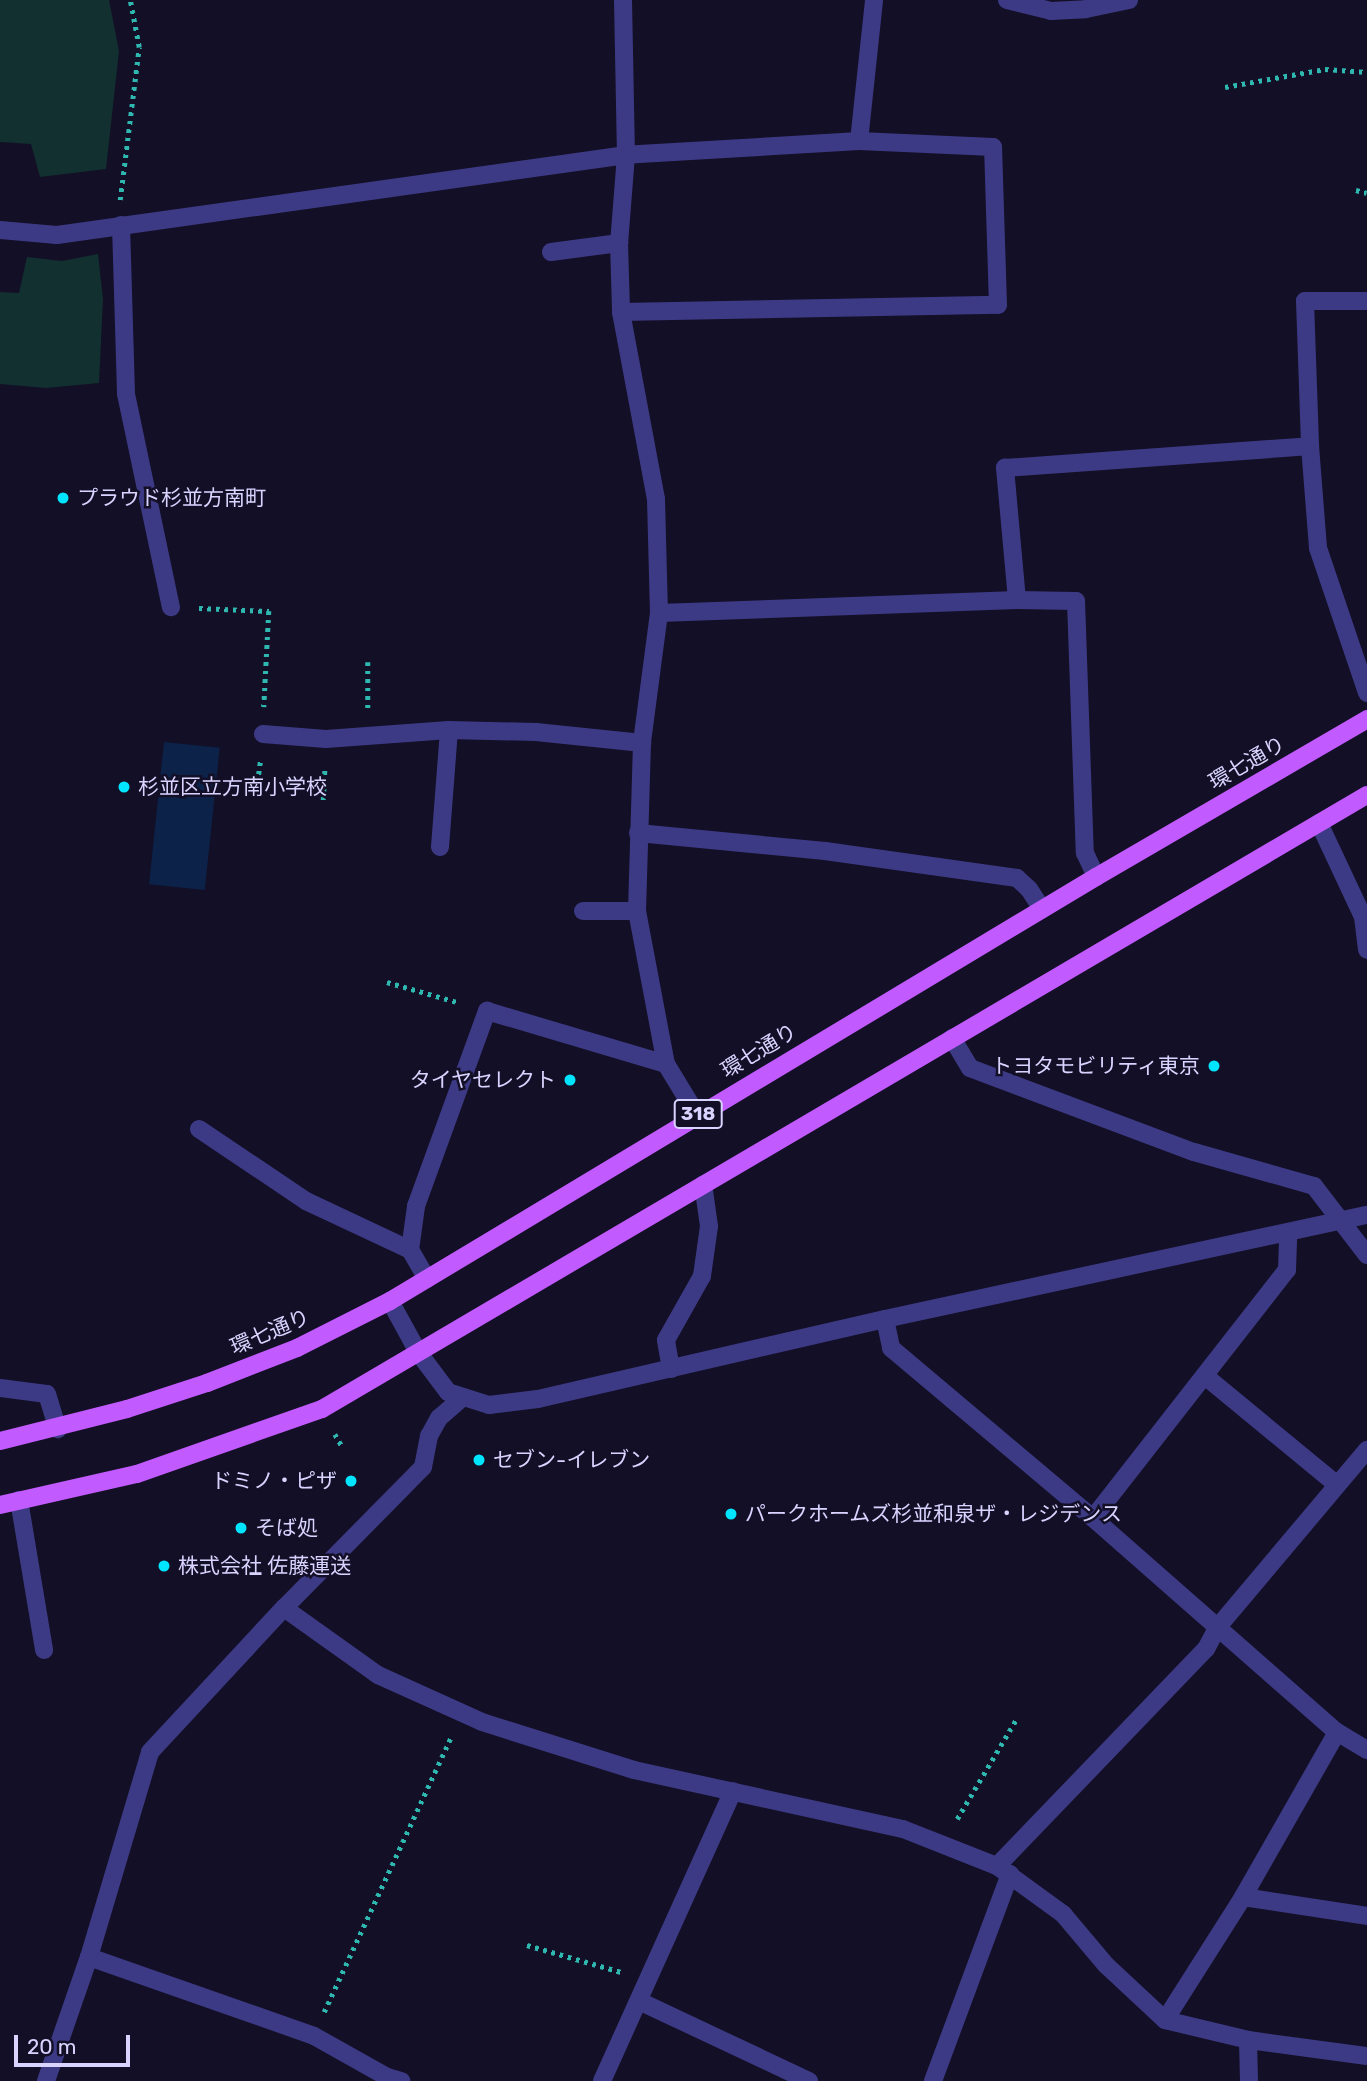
<!DOCTYPE html>
<html>
<head>
<meta charset="utf-8">
<style>
	body { margin:0 }
	#map { position:relative; width:1367px; height:2081px; overflow:hidden; background:#130f26; font-family:Rubik,"Noto Sans JP",sans-serif }
	div>[style] { position:absolute }
	.green>* { inset:0; background:#12302f }
	.water>* { inset:0; background:#0c2248; transform-origin:0 0 }
	.path>* { height:4.5px; margin-top:-2.25px; transform-origin:0; background:repeating-linear-gradient(90deg,#2fb8b0 0 3.5px,transparent 0 8.5px) }
	.service>* { height:18px; margin:-9px; padding:0 9px; transform-origin:9px; border-radius:9px; background:#3d3a85 }
	.minor>* { height:18px; margin:-9px; padding:0 9px; transform-origin:9px; border-radius:9px; background:#3d3a85 }
	.tertiary>* { height:18px; margin:-9px; padding:0 9px; transform-origin:9px; border-radius:9px; background:#3d3a85 }
	.primary>* { height:18px; margin:-9px; padding:0 9px; transform-origin:9px; border-radius:9px; background:#c25bff }
	.dots>* { width:19px; height:19px; translate:-50% -50%; box-sizing:border-box; border:4px solid #130f26; border-radius:50% }
	span { translate:-50% -50%; white-space:nowrap; text-align:center; line-height:1.15; -webkit-text-stroke:5px #130f26; paint-order:stroke }
	.shield-label span { padding:2px 5px; background:#130f26; border:2px solid; border-radius:5px; -webkit-text-stroke-width:0 }
	.shield-label { font-size:19px; color:#d9d4ff; font-weight:700 }
	.poi-label { font-size:21px; color:#d9d4ff }
	.left { translate:0 -50%; text-align:left }
	.right { translate:-100% -50%; text-align:right }
	.street-label { font-size:21px; color:#d9d4ff }
	.scale { position:absolute; left:14px; top:2035px; width:116px; height:32px; box-sizing:border-box; border:4px solid #d9d4ff; border-top:0; padding-left:9px; font-size:21px; line-height:24px; white-space:nowrap; color:#d9d4ff; -webkit-text-stroke:5px #130f26; paint-order:stroke }
</style>
</head>
<body>
<div id="map">
	<div class="green">
		<div style="clip-path:polygon(0 0,109px 0,119px 51px,106px 169px,40px 177px,31px 144px,0 142px)"></div>
		<div style="clip-path:polygon(98px 254px,103px 299px,99px 383px,46px 388px,0 384px,0 292px,19px 293px,27px 257px,62px 261px)"></div>
	</div>
	<div class="water">
		<div style="left:164px;top:742px;width:56px;height:143px;rotate:6deg"></div>
	</div>
	<div class="path">
		<div style="left:1225px;top:87px;width:102px;rotate:-10.2deg"></div>
		<div style="left:1325px;top:69px;width:42px;rotate:4.1deg"></div>
		<div style="left:1356px;top:190px;width:11px;rotate:15deg"></div>
		<div style="left:120px;top:200px;width:154px;rotate:-82.9deg"></div>
		<div style="left:139px;top:47px;width:48px;rotate:-100.8deg"></div>
		<div style="left:199px;top:608px;width:70px;rotate:2.5deg"></div>
		<div style="left:269px;top:611px;width:96px;rotate:93deg"></div>
		<div style="left:368px;top:662px;width:48px;rotate:90deg"></div>
		<div style="left:256px;top:791px;width:30px;rotate:-82deg"></div>
		<div style="left:323px;top:800px;width:34px;rotate:-87deg"></div>
		<div style="left:387px;top:982px;width:76px;rotate:16deg"></div>
		<div style="left:281px;top:1314px;width:11px;rotate:63deg"></div>
		<div style="left:335px;top:1434px;width:16px;rotate:60deg"></div>
		<div style="left:957px;top:1819px;width:117px;rotate:-59.3deg"></div>
		<div style="left:527px;top:1945px;width:98px;rotate:16deg"></div>
		<div style="left:324px;top:2012px;width:303px;rotate:-65.2deg"></div>
	</div>
	<div class="service">
		<div style="left:1007px;top:0;width:45px;rotate:14deg"></div>
		<div style="left:1051px;top:11px;width:35px;rotate:-3deg"></div>
		<div style="left:1086px;top:9px;width:44px;rotate:-11.8deg"></div>
		<div style="left:859px;top:141px;width:142px;rotate:-83.9deg"></div>
		<div style="left:551px;top:252px;width:69px;rotate:-7.5deg"></div>
		<div style="left:1367px;top:301px;width:62px;rotate:180deg"></div>
		<div style="left:1305px;top:301px;width:145px;rotate:88deg"></div>
		<div style="left:1310px;top:446px;width:102px;rotate:85.5deg"></div>
		<div style="left:1318px;top:548px;width:153px;rotate:71.3deg"></div>
		<div style="left:621px;top:312px;width:377px;rotate:-1.1deg"></div>
		<div style="left:998px;top:305px;width:158px;rotate:-91.8deg"></div>
		<div style="left:993px;top:147px;width:134px;rotate:-177.4deg"></div>
		<div style="left:859px;top:141px;width:233px;rotate:176.6deg"></div>
		<div style="left:1017px;top:600px;width:133px;rotate:-95.2deg"></div>
		<div style="left:1005px;top:468px;width:306px;rotate:-4.1deg"></div>
		<div style="left:659px;top:613px;width:358px;rotate:-2.1deg"></div>
		<div style="left:1017px;top:600px;width:59px;rotate:1deg"></div>
		<div style="left:1076px;top:601px;width:252px;rotate:88deg"></div>
		<div style="left:1085px;top:853px;width:26px;rotate:65deg"></div>
		<div style="left:263px;top:734px;width:63px;rotate:4.5deg"></div>
		<div style="left:326px;top:739px;width:123px;rotate:-4.2deg"></div>
		<div style="left:449px;top:730px;width:87px;rotate:1.3deg"></div>
		<div style="left:536px;top:732px;width:107px;rotate:5.9deg"></div>
		<div style="left:638px;top:833px;width:188px;rotate:5.5deg"></div>
		<div style="left:825px;top:851px;width:194px;rotate:8deg"></div>
		<div style="left:1017px;top:878px;width:16px;rotate:43deg"></div>
		<div style="left:1029px;top:889px;width:24px;rotate:57deg"></div>
		<div style="left:440px;top:847px;width:117px;rotate:-85.6deg"></div>
		<div style="left:583px;top:911px;width:54px"></div>
		<div style="left:199px;top:1129px;width:129px;rotate:33.9deg"></div>
		<div style="left:306px;top:1201px;width:115px;rotate:25.2deg"></div>
		<div style="left:427px;top:1279px;width:34px;rotate:-120deg"></div>
		<div style="left:410px;top:1250px;width:44px;rotate:-82.2deg"></div>
		<div style="left:416px;top:1206px;width:208px;rotate:-70deg"></div>
		<div style="left:487px;top:1011px;width:187px;rotate:16.5deg"></div>
		<div style="left:1205px;top:1376px;width:171px;rotate:39.5deg"></div>
		<div style="left:19px;top:1500px;width:152px;rotate:80.5deg"></div>
		<div style="left:1093px;top:1518px;width:315px;rotate:-52deg"></div>
		<div style="left:1287px;top:1270px;width:36px;rotate:-88deg"></div>
		<div style="left:1243px;top:1897px;width:125px;rotate:8.7deg"></div>
		<div style="left:89px;top:1957px;width:238px;rotate:19.3deg"></div>
		<div style="left:314px;top:2036px;width:84px;rotate:29.3deg"></div>
		<div style="left:387px;top:2077px;width:15px;rotate:16deg"></div>
		<div style="left:639px;top:2001px;width:188px;rotate:25.2deg"></div>
		<div style="left:1165px;top:2020px;width:146px;rotate:-57.6deg"></div>
		<div style="left:1243px;top:1897px;width:190px;rotate:-60.3deg"></div>
		<div style="left:602px;top:2081px;width:318px;rotate:-65.7deg"></div>
		<div style="left:933px;top:2081px;width:221px;rotate:-69.6deg"></div>
	</div>
	<div class="minor">
		<div style="left:623px;top:0;width:155px;rotate:88.9deg"></div>
		<div style="left:626px;top:155px;width:88px;rotate:94.5deg"></div>
		<div style="left:619px;top:243px;width:69px;rotate:88.3deg"></div>
		<div style="left:621px;top:312px;width:190px;rotate:79.4deg"></div>
		<div style="left:656px;top:499px;width:114px;rotate:88.5deg"></div>
		<div style="left:659px;top:613px;width:131px;rotate:97.5deg"></div>
		<div style="left:642px;top:743px;width:168px;rotate:91.7deg"></div>
		<div style="left:637px;top:911px;width:156px;rotate:79.3deg"></div>
		<div style="left:666px;top:1064px;width:60px;rotate:58.7deg"></div>
		<div style="left:121px;top:225px;width:169px;rotate:88.3deg"></div>
		<div style="left:126px;top:394px;width:218px;rotate:78.1deg"></div>
		<div style="left:0;top:230px;width:57px;rotate:5deg"></div>
		<div style="left:57px;top:235px;width:575px;rotate:-8deg"></div>
		<div style="left:1319px;top:823px;width:104px;rotate:64.9deg"></div>
		<div style="left:1363px;top:917px;width:33px;rotate:83deg"></div>
		<div style="left:952px;top:1038px;width:35px;rotate:59deg"></div>
		<div style="left:970px;top:1068px;width:239px;rotate:20.6deg"></div>
		<div style="left:1194px;top:1152px;width:125px;rotate:15.8deg"></div>
		<div style="left:1314px;top:1186px;width:87px;rotate:52.5deg"></div>
		<div style="left:390px;top:1301px;width:58px;rotate:61.2deg"></div>
		<div style="left:418px;top:1352px;width:50px;rotate:53.1deg"></div>
		<div style="left:448px;top:1392px;width:43px;rotate:17.6deg"></div>
		<div style="left:489px;top:1405px;width:49px;rotate:-7deg"></div>
		<div style="left:538px;top:1399px;width:356px;rotate:-13deg"></div>
		<div style="left:885px;top:1319px;width:30px;rotate:78deg"></div>
		<div style="left:891px;top:1348px;width:264px;rotate:40.1deg"></div>
		<div style="left:1093px;top:1518px;width:325px;rotate:41.3deg"></div>
		<div style="left:1337px;top:1732px;width:35px;rotate:31deg"></div>
		<div style="left:671px;top:1369px;width:29px;rotate:-100deg"></div>
		<div style="left:666px;top:1340px;width:73px;rotate:-60.6deg"></div>
		<div style="left:702px;top:1276px;width:50px;rotate:-82deg"></div>
		<div style="left:709px;top:1226px;width:42px;rotate:-98.1deg"></div>
		<div style="left:0;top:1388px;width:47px;rotate:7.3deg"></div>
		<div style="left:47px;top:1394px;width:37px;rotate:73deg"></div>
		<div style="left:284px;top:1608px;width:115px;rotate:35.5deg"></div>
		<div style="left:378px;top:1675px;width:114px;rotate:24.3deg"></div>
		<div style="left:482px;top:1722px;width:159px;rotate:17.5deg"></div>
		<div style="left:634px;top:1770px;width:275px;rotate:12.4deg"></div>
		<div style="left:903px;top:1829px;width:101px;rotate:21.5deg"></div>
		<div style="left:997px;top:1866px;width:82px;rotate:36deg"></div>
		<div style="left:1063px;top:1914px;width:67px;rotate:49.9deg"></div>
		<div style="left:1106px;top:1965px;width:81px;rotate:43deg"></div>
		<div style="left:1165px;top:2020px;width:85px;rotate:13.5deg"></div>
		<div style="left:1248px;top:2040px;width:120px;rotate:7.7deg"></div>
		<div style="left:997px;top:1866px;width:301px;rotate:-46.1deg"></div>
		<div style="left:1206px;top:1649px;width:24px;rotate:-62deg"></div>
		<div style="left:1217px;top:1628px;width:233px;rotate:-49.9deg"></div>
		<div style="left:1248px;top:2040px;width:41px;rotate:88.6deg"></div>
		<div style="left:46px;top:2081px;width:131px;rotate:-70.9deg"></div>
		<div style="left:89px;top:1957px;width:214px;rotate:-73.4deg"></div>
		<div style="left:150px;top:1752px;width:197px;rotate:-47.1deg"></div>
		<div style="left:284px;top:1608px;width:198px;rotate:-45.4deg"></div>
		<div style="left:423px;top:1467px;width:32px;rotate:-79deg"></div>
		<div style="left:429px;top:1436px;width:21px;rotate:-61deg"></div>
		<div style="left:439px;top:1418px;width:30px;rotate:-41deg"></div>
	</div>
	<div class="tertiary">
		<div style="left:885px;top:1319px;width:493px;rotate:-12.2deg"></div>
	</div>
	<div class="primary">
		<div style="left:0;top:1441px;width:131px;rotate:-14.1deg"></div>
		<div style="left:127px;top:1409px;width:84px;rotate:-18deg"></div>
		<div style="left:207px;top:1383px;width:97px;rotate:-21.3deg"></div>
		<div style="left:297px;top:1348px;width:104px;rotate:-26.8deg"></div>
		<div style="left:390px;top:1301px;width:824px;rotate:-30.99deg"></div>
		<div style="left:1096px;top:877px;width:314px;rotate:-30.2deg"></div>
		<div style="left:0;top:1505px;width:140px;rotate:-12.8deg"></div>
		<div style="left:137px;top:1474px;width:196px;rotate:-19.4deg"></div>
		<div style="left:322px;top:1409px;width:1212px;rotate:-30.44deg"></div>
	</div>
	<div class="dots">
		<div style="left:63px;top:498px;background:#00e5ff"></div>
		<div style="left:124px;top:787px;background:#00e5ff"></div>
		<div style="left:1214px;top:1066px;background:#00e5ff"></div>
		<div style="left:570px;top:1080px;background:#00e5ff"></div>
		<div style="left:479px;top:1460px;background:#00e5ff"></div>
		<div style="left:351px;top:1481px;background:#00e5ff"></div>
		<div style="left:731px;top:1514px;background:#00e5ff"></div>
		<div style="left:241px;top:1528px;background:#00e5ff"></div>
		<div style="left:164px;top:1566px;background:#00e5ff"></div>
	</div>
	<div class="shield-label">
		<span style="left:698px;top:1114px">318</span>
	</div>
	<div class="poi-label">
		<span class="left" style="left:77px;top:498px">プラウド杉並方南町</span>
		<span class="left" style="left:138px;top:787px">杉並区立方南小学校</span>
		<span class="right" style="left:1200px;top:1066px">トヨタモビリティ東京</span>
		<span class="right" style="left:556px;top:1080px">タイヤセレクト</span>
		<span class="left" style="left:493px;top:1460px">セブン-イレブン</span>
		<span class="right" style="left:337px;top:1481px">ドミノ・ピザ</span>
		<span class="left" style="left:745px;top:1514px">パークホームズ杉並和泉ザ・レジデンス</span>
		<span class="left" style="left:255px;top:1528px">そば処</span>
		<span class="left" style="left:178px;top:1566px">株式会社 佐藤運送</span>
	</div>
	<div class="street-label">
		<span style="left:1247px;top:763px;rotate:-30deg">環七通り</span>
		<span style="left:759px;top:1051px;rotate:-31deg">環七通り</span>
		<span style="left:270px;top:1332px;rotate:-23deg">環七通り</span>
	</div>
	<div class="scale">20 m</div>
</div>
</body>
</html>
